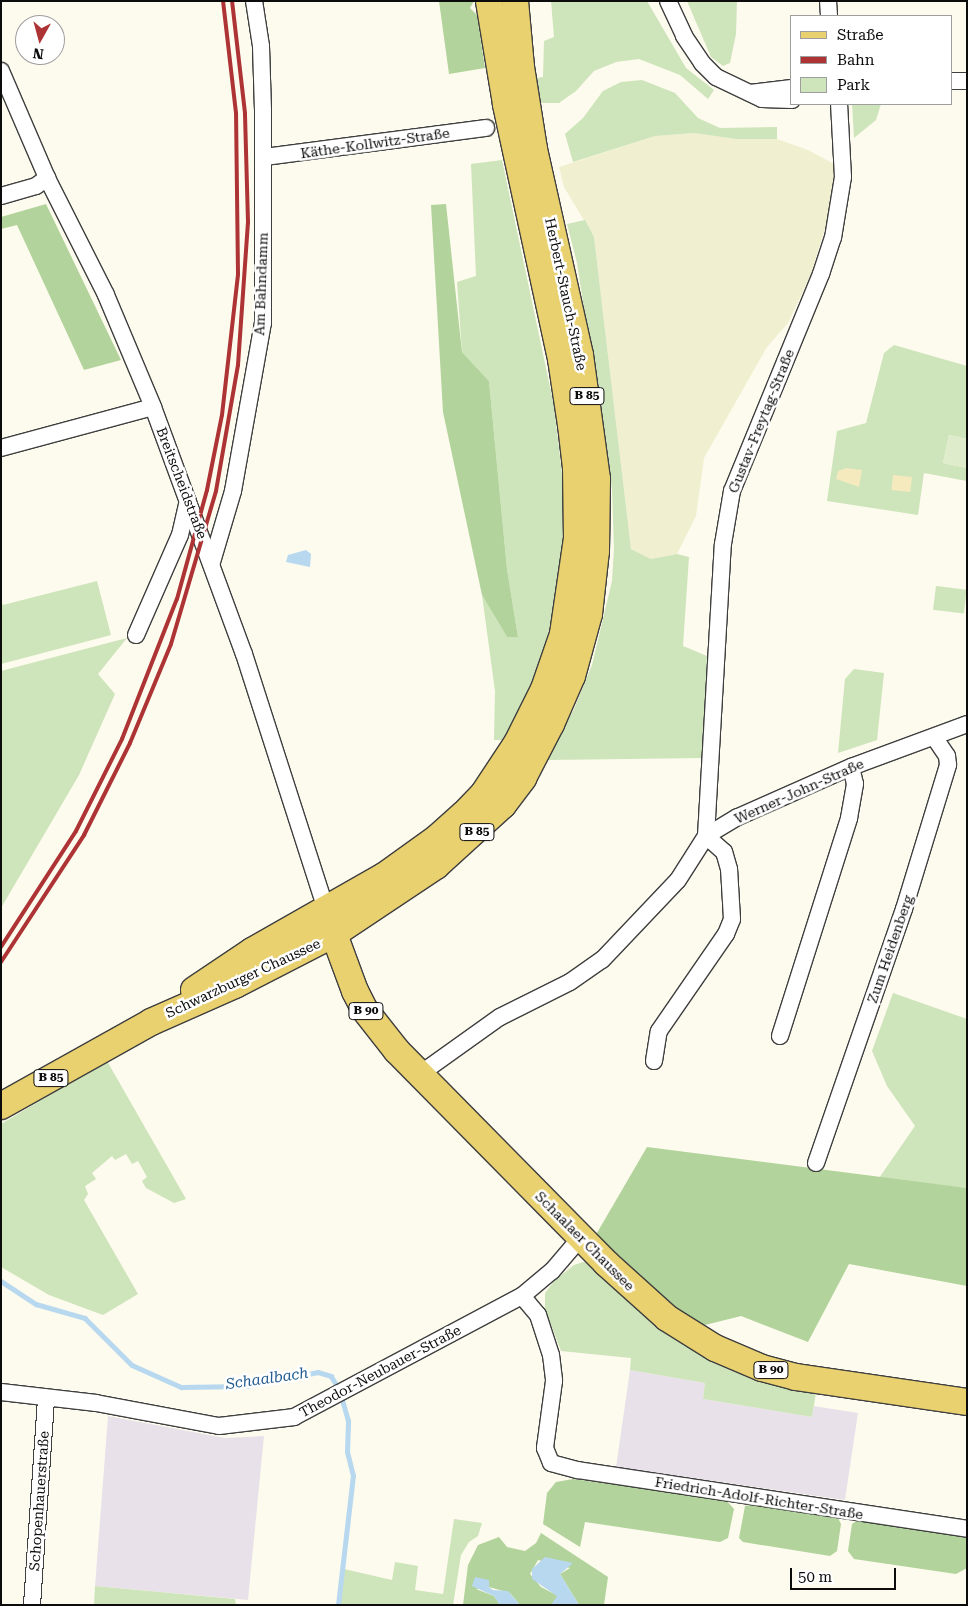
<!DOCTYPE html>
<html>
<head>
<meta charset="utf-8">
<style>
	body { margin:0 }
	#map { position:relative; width:968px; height:1606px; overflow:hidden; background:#fdfbed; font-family:"Roboto Serif",serif }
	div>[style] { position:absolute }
	.industrial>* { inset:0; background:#e9e1ea }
	.farmland>* { inset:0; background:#f0efd0 }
	.green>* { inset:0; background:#cee4ba; transform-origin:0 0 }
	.forest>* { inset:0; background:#b2d39b }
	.sand>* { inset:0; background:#f4eabe; transform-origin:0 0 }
	.pitch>* { inset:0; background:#dfeccb }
	.water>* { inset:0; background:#b7d8ef }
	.stream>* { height:4.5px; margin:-2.25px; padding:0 2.25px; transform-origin:2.25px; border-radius:2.25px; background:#b7d8ef }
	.roads { filter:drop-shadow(1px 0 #3f3f3f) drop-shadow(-1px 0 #3f3f3f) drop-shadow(0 1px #3f3f3f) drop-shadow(0 -1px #3f3f3f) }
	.street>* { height:16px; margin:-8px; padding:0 8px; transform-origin:8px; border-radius:8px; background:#fff }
	.primary>* { height:26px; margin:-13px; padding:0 13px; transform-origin:13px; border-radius:13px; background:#ead170 }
	.rail>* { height:4px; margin:-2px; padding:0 2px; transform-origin:2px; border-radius:2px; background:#ad3334 }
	span { translate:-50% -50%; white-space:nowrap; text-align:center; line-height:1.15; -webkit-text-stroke:5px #fff; paint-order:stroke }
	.shield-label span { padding:1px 4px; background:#fff; border:1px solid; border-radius:4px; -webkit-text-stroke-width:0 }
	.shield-label { font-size:12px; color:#0c0c0c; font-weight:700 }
	.street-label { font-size:14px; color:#0c0c0c }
	.water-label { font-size:15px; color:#235c90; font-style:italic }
	.frame { position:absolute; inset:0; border:2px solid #0c0c0c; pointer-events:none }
	.legend { position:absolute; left:790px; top:15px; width:162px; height:90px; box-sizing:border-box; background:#fff; border:1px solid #9e9e9e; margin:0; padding:6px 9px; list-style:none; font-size:15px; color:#0c0c0c }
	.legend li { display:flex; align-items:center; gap:10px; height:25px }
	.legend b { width:25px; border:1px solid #9e9e9e }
	.north { position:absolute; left:15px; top:15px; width:50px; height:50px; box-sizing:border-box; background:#fff; border:1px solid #9e9e9e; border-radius:50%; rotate:187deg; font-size:14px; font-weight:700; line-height:20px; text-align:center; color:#0c0c0c }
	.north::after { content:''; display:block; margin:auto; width:18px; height:22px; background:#ad3334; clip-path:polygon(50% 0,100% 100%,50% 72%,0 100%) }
	.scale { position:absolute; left:790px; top:1568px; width:106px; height:22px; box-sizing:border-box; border:2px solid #0c0c0c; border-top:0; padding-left:6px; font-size:15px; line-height:18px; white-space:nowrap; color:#0c0c0c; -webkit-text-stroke:4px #fff; paint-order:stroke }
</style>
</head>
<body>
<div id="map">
	<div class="industrial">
		<div style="clip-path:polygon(630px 1370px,705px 1383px,703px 1399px,812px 1417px,814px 1406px,858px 1413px,845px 1500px,616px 1467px)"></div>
		<div style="clip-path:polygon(108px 1416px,225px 1438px,264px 1436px,248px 1600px,95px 1586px)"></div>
	</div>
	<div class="farmland">
		<div style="clip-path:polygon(694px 133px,736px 139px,777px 139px,808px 150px,834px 164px,832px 205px,811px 274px,788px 323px,767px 347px,704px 458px,696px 516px,677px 554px,651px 559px,631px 549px,594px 237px,564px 187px,559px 167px,655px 136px)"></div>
	</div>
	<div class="green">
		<div style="clip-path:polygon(551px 1px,647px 1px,686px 68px,714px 90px,708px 99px,680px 75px,639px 59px,616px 62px,594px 71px,576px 91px,559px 103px,540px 103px,536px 78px,543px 77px,544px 41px,554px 37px)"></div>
		<div style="clip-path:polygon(687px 1px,737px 1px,736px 34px,730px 63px,723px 66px,711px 57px)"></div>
		<div style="clip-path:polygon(642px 80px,675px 93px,698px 118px,720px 128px,777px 127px,777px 139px,736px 139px,694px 133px,655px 136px,573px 162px,565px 134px,583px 118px,603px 91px,621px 82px)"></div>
		<div style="clip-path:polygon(852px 104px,881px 104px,876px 120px,854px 138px)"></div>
		<div style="clip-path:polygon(502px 160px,554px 406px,563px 483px,564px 533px,557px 593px,544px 653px,520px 710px,503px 740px,494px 740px,495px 691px,482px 595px,507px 637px,518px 637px,507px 569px,489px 381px,462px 352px,457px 282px,476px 276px,471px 164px)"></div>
		<div style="clip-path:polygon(585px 220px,594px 237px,631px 549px,651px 559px,677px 554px,689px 557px,683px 646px,707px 656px,702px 758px,547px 760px,574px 709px,592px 665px,612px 581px,614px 549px,612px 489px,577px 263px,567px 224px)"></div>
		<div style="clip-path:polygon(894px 345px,967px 366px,967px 439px,949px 435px,943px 463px,967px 468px,967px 481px,924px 473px,918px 515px,827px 501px,837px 431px,866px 423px,884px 353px)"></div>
		<div style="clip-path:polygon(97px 581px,111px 635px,1px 664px,1px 601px,3px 605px)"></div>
		<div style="left:936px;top:586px;width:31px;height:24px;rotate:7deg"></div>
		<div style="clip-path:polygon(127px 638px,98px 674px,115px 694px,79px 775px,1px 908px,1px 671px)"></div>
		<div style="clip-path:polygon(854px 669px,884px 673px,877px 740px,838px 753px,845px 679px)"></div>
		<div style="clip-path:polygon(893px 993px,967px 1019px,967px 1188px,879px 1178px,915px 1126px,887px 1086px,872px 1051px)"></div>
		<div style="clip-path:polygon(107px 1061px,186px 1199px,174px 1203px,146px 1188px,142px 1181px,147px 1177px,138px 1161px,132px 1164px,126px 1154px,115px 1160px,112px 1156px,92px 1173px,96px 1179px,85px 1186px,88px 1194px,84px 1200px,138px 1294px,103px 1315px,49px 1295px,1px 1267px,1px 1124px)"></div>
		<div style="clip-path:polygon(583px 1262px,592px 1263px,624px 1293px,817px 1387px,812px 1417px,703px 1399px,705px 1383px,630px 1370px,631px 1358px,561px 1351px,545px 1309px,545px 1293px,555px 1280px,574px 1265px)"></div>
		<div style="clip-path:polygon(454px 1519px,482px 1523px,478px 1536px,469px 1542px,461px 1555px,453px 1605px,339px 1605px,344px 1569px,392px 1580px,395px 1562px,418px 1566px,415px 1590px,443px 1594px)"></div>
		<div style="clip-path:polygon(95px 1586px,235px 1599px,236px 1605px,94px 1605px)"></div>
	</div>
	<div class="forest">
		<div style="clip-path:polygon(439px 1px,474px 1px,470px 8px,477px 15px,485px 68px,449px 74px)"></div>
		<div style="clip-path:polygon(46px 204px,121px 360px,84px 370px,17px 225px,1px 229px,1px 217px)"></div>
		<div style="clip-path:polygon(446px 204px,462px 352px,489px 381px,507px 569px,518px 637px,507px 637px,482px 595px,443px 412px,431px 205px)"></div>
		<div style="clip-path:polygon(647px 1147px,967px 1188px,967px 1286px,849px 1264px,808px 1342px,741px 1316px,697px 1327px,594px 1238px)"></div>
		<div style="clip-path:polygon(573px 1479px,726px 1500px,734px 1509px,728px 1538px,720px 1542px,585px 1522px,580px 1547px,543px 1524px,547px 1493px,556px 1482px)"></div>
		<div style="clip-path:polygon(754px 1504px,837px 1516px,841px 1524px,837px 1551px,830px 1556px,743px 1542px,739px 1538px,745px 1506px)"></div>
		<div style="clip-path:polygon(859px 1519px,967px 1536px,967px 1568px,956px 1574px,854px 1559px,848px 1551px,852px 1524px)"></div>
		<div style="clip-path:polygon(541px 1533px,608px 1577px,604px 1605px,579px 1605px,560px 1574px,570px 1568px,538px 1560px,530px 1574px,541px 1587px,558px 1596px,553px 1604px,520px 1605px,510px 1593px,489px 1587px,476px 1589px,494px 1596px,500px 1605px,463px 1605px,468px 1565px,478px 1545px,499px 1537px,507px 1547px,525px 1551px,536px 1543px)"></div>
	</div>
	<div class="sand">
		<div style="clip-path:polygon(846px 468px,862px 470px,859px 487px,836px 479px,838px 471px)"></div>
		<div style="left:893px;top:475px;width:19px;height:15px;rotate:6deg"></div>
	</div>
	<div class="pitch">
		<div style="clip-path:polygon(949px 435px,967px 439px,967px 468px,943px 463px)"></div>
	</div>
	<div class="water">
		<div style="clip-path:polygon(306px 550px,311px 554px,310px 567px,286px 562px,288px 555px)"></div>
		<div style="clip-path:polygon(545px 1557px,573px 1563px,560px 1574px,579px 1605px,551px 1605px,557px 1596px,532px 1579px,532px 1569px)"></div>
		<div style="clip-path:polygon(475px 1577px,489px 1580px,489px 1587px,493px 1590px,508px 1591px,520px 1605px,500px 1605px,494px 1596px,472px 1586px)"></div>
	</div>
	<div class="stream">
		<div style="left:1px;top:1281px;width:42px;rotate:33.3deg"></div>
		<div style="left:36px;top:1304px;width:51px;rotate:15.9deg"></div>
		<div style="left:85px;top:1318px;width:66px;rotate:45deg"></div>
		<div style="left:132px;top:1365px;width:54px;rotate:24.2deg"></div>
		<div style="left:181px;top:1387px;width:65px;rotate:-0.9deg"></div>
		<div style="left:246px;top:1386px;width:73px;rotate:-11deg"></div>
		<div style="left:318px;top:1372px;width:14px;rotate:17deg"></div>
		<div style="left:331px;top:1376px;width:15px;rotate:58deg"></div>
		<div style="left:338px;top:1605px;width:130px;rotate:-83.4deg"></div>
		<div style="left:353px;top:1476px;width:25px;rotate:-104deg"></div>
		<div style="left:347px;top:1452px;width:31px;rotate:-88deg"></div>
		<div style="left:348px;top:1421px;width:25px;rotate:-106deg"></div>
	</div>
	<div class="roads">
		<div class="street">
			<div style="left:668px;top:1px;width:38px;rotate:65deg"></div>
			<div style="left:684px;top:36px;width:32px;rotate:56deg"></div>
			<div style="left:702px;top:63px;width:20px;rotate:45deg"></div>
			<div style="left:716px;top:77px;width:51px;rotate:25.6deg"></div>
			<div style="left:762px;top:99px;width:30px;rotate:2deg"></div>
			<div style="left:828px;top:1px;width:15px;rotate:86deg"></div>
			<div style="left:1px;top:71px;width:116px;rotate:66.7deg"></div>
			<div style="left:47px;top:178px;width:131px;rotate:63.2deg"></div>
			<div style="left:106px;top:295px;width:121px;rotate:67.2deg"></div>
			<div style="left:153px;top:407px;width:263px;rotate:69.8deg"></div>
			<div style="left:244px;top:654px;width:269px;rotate:72.2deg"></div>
			<div style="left:952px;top:81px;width:15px"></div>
			<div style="left:750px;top:93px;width:42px;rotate:-6.8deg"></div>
			<div style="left:265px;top:157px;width:223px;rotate:-7.5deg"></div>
			<div style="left:1px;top:196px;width:36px;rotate:-16deg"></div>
			<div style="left:36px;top:186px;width:14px;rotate:-36deg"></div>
			<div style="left:1px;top:448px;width:157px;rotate:-15.1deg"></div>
			<div style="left:212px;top:562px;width:74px;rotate:-73.5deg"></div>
			<div style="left:233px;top:491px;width:171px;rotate:-79.9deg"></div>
			<div style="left:263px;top:323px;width:213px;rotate:-90deg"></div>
			<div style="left:263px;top:110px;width:64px;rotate:-91.8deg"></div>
			<div style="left:261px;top:46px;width:46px;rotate:-98.8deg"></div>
			<div style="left:136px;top:635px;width:109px;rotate:-66.3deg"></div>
			<div style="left:180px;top:535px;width:35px;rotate:-77deg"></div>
			<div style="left:706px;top:836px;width:292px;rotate:-86.7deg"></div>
			<div style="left:723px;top:544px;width:54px;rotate:-80.4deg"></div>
			<div style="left:732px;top:491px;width:235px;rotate:-67.7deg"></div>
			<div style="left:821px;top:274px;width:38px;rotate:-72deg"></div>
			<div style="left:833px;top:238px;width:62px;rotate:-80.7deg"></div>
			<div style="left:843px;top:177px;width:73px;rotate:-93.1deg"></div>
			<div style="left:780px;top:1036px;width:229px;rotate:-72.4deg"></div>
			<div style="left:849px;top:818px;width:35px;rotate:-80deg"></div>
			<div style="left:855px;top:784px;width:17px;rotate:-103deg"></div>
			<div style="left:654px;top:1061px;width:30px;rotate:-81deg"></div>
			<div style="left:659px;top:1031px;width:118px;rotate:-55.4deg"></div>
			<div style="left:726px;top:934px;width:16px;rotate:-68deg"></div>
			<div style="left:732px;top:919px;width:50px;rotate:-93.4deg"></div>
			<div style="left:729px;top:869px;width:18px;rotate:-106deg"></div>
			<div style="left:724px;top:852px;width:24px;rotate:-138deg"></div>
			<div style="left:420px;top:1074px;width:98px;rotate:-35.5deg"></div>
			<div style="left:500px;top:1017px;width:78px;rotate:-26.6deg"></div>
			<div style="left:570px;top:982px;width:39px;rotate:-35deg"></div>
			<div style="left:602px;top:960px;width:110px;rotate:-46.5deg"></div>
			<div style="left:678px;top:880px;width:52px;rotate:-57.5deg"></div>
			<div style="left:706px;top:836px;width:37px;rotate:-31deg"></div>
			<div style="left:738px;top:817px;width:124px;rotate:-23.9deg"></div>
			<div style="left:851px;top:767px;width:124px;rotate:-20.3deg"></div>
			<div style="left:816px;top:1163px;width:269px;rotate:-70.9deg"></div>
			<div style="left:904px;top:909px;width:151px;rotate:-73deg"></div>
			<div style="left:948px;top:765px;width:9px;rotate:-96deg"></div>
			<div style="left:947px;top:756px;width:23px;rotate:-124deg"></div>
			<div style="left:522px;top:1296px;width:25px;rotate:50deg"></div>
			<div style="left:538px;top:1315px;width:42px;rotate:72deg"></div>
			<div style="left:551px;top:1355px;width:26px;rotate:83deg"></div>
			<div style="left:554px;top:1381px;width:68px;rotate:97.7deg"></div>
			<div style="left:545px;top:1448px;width:16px;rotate:68deg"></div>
			<div style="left:551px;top:1463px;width:28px;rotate:15deg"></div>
			<div style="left:578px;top:1470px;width:393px;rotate:8.6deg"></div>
			<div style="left:1px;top:1392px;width:96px;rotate:6.6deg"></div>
			<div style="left:96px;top:1403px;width:125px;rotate:10.6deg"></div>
			<div style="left:219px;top:1426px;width:76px;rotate:-6.8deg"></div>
			<div style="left:294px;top:1417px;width:258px;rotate:-28deg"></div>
			<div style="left:522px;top:1296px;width:39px;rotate:-40deg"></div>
			<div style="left:552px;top:1271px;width:45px;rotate:-49.5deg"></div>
			<div style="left:32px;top:1605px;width:208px;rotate:-86.1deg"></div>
		</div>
		<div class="primary">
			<div style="left:328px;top:918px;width:78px;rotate:69.7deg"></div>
			<div style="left:355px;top:991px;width:20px;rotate:63deg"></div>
			<div style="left:364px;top:1009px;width:53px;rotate:51.8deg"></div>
			<div style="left:397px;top:1051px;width:298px;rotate:45.4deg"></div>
			<div style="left:606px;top:1263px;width:82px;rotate:42deg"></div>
			<div style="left:667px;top:1318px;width:57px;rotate:32deg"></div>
			<div style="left:715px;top:1348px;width:51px;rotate:23.1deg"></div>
			<div style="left:762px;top:1368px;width:35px;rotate:15deg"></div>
			<div style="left:796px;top:1377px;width:173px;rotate:8.3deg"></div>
			<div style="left:194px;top:990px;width:70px;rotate:-33.9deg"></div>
			<div style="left:252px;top:951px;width:152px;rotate:-29.6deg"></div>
			<div style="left:384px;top:876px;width:65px;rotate:-35.6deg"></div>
			<div style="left:437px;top:838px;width:36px;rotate:-42deg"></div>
			<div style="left:464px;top:814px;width:29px;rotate:-46deg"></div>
			<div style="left:484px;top:793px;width:60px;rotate:-56.6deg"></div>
			<div style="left:517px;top:743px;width:60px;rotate:-63.4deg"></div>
			<div style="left:544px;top:689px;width:58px;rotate:-70.9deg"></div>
			<div style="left:563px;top:634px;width:97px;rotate:-81.7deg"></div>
			<div style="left:577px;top:538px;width:70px;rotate:-90.8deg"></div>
			<div style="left:576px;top:468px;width:43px;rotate:-96.6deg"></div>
			<div style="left:571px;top:425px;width:67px;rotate:-98.6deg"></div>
			<div style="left:561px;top:359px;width:261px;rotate:-102.2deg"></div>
			<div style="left:506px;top:104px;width:104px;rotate:-99.4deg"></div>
			<div style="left:1px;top:1106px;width:172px;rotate:-29.2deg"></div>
			<div style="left:151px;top:1022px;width:92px;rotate:-23.8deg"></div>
			<div style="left:235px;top:985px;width:111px;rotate:-27.3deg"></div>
			<div style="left:334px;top:934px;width:123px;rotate:-33.7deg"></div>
			<div style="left:436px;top:866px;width:91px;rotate:-42.3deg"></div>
			<div style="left:503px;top:805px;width:34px;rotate:-53deg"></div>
			<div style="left:523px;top:778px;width:61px;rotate:-62.6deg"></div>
			<div style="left:551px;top:724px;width:52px;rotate:-66.4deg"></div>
			<div style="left:572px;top:676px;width:64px;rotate:-74.7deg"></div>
			<div style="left:589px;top:614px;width:63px;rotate:-83.7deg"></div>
			<div style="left:596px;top:551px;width:72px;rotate:-89.2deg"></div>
			<div style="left:597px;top:479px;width:125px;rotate:-97.8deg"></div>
			<div style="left:580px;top:355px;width:211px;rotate:-102.6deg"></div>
			<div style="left:534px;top:149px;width:83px;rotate:-99deg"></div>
			<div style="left:521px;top:67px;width:66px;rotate:-95.2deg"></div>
		</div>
	</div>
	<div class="rail">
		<div style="left:1px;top:947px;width:138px;rotate:-57.1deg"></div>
		<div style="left:76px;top:831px;width:103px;rotate:-63.4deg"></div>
		<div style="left:122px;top:739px;width:150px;rotate:-68.6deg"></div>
		<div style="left:177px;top:599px;width:113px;rotate:-74.6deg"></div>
		<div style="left:207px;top:490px;width:76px;rotate:-78.7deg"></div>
		<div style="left:222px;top:415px;width:142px;rotate:-83.5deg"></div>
		<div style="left:238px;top:274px;width:161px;rotate:-90.7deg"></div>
		<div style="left:236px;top:113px;width:113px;rotate:-96.6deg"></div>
		<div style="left:1px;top:962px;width:152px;rotate:-56.8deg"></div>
		<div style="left:84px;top:835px;width:103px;rotate:-63.4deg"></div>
		<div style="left:130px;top:743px;width:107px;rotate:-67.5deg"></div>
		<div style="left:171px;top:644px;width:159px;rotate:-73.6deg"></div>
		<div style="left:216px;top:491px;width:128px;rotate:-80.1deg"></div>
		<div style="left:238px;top:365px;width:143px;rotate:-86deg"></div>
		<div style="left:248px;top:222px;width:109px;rotate:-91.6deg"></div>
		<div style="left:245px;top:113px;width:113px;rotate:-96.6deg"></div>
	</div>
	<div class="shield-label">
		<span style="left:587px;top:396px">B 85</span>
		<span style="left:477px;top:832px">B 85</span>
		<span style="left:366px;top:1011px">B 90</span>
		<span style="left:51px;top:1078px">B 85</span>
		<span style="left:771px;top:1370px">B 90</span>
	</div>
	<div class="street-label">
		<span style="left:375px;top:143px;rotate:-8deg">Käthe-Kollwitz-Straße</span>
		<span style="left:261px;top:284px;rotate:-88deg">Am Bahndamm</span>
		<span style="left:566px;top:294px;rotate:78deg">Herbert-Stauch-Straße</span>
		<span style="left:761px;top:421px;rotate:-68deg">Gustav-Freytag-Straße</span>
		<span style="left:182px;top:483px;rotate:69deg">Breitscheidstraße</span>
		<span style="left:799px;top:791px;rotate:-24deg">Werner-John-Straße</span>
		<span style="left:890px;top:949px;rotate:-71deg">Zum Heidenberg</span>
		<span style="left:243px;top:978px;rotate:-25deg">Schwarzburger Chaussee</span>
		<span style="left:585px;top:1241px;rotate:45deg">Schaalaer Chaussee</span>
		<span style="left:380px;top:1371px;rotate:-28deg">Theodor-Neubauer-Straße</span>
		<span style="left:759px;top:1498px;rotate:9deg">Friedrich-Adolf-Richter-Straße</span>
		<span style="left:39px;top:1501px;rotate:-86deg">Schopenhauerstraße</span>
	</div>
	<div class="water-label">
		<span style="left:267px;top:1379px;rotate:-8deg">Schaalbach</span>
	</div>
	<div class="frame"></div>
	<ul class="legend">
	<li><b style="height:6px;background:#ead170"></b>Straße</li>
	<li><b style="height:6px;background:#ad3334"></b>Bahn</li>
	<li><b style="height:14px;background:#cee4ba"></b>Park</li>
	</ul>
	<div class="north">N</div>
	<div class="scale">50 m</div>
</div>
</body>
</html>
